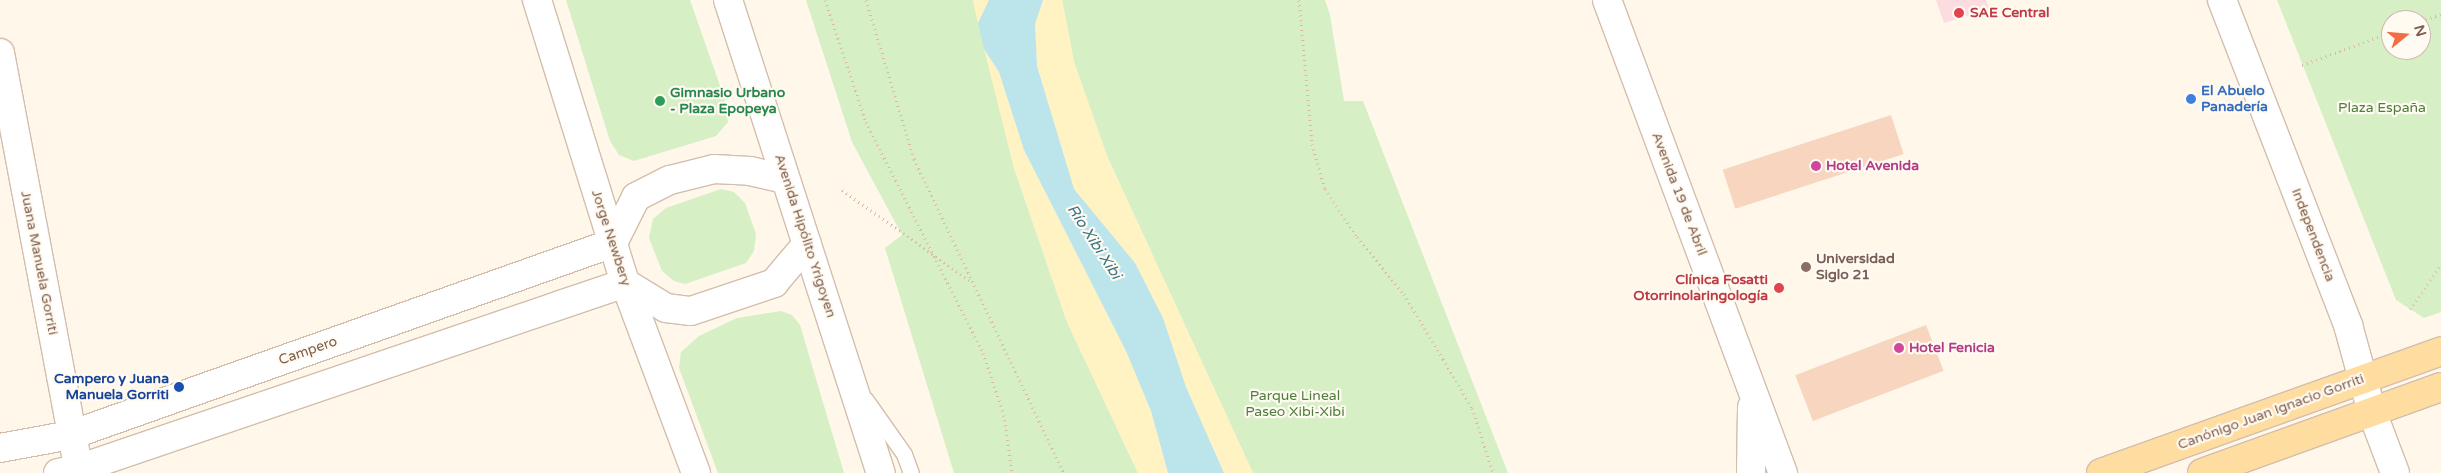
<!DOCTYPE html>
<html>
<head>
<meta charset="utf-8">
<style>
	body { margin:0 }
	#map { position:relative; width:2441px; height:473px; overflow:hidden; background:#fef7ea; font-family:"Varela Round",sans-serif }
	div>[style] { position:absolute }
	.medical>* { inset:0; background:#fddce0 }
	.green>* { inset:0; background:#d6efc5 }
	.sand>* { inset:0; background:#fff2c3 }
	.water>* { inset:0; background:#bbe4eb }
	.building>* { inset:0; background:#f7d5be; transform-origin:0 0 }
	.path>* { height:3px; margin-top:-1.5px; transform-origin:0; background:repeating-linear-gradient(90deg,#ddb8a0 0 1px,transparent 0 5px) }
	.roads { filter:drop-shadow(1px 0 #d3bead) drop-shadow(-1px 0 #d3bead) drop-shadow(0 1px #d3bead) drop-shadow(0 -1px #d3bead) }
	.service>* { height:15px; margin:-7.5px; padding:0 7.5px; transform-origin:7.5px; border-radius:7.5px; background:#fff }
	.minor>* { height:28px; margin:-14px; padding:0 14px; transform-origin:14px; border-radius:14px; background:#fff }
	.secondary>* { height:28px; margin:-14px; padding:0 14px; transform-origin:14px; border-radius:14px; background:#fff }
	.primary>* { height:28px; margin:-14px; padding:0 14px; transform-origin:14px; border-radius:14px; background:#ffdda0 }
	.dots>* { width:14px; height:14px; translate:-50% -50%; box-sizing:border-box; border:2px solid #fffaf2; border-radius:50% }
	span { translate:-50% -50%; white-space:nowrap; text-align:center; line-height:1.15; -webkit-text-stroke:4.5px #fffaf2; paint-order:stroke }
	.health-label { font-size:14px; color:#be3a42; font-weight:700 }
	.left { translate:0 -50%; text-align:left }
	.right { translate:-100% -50%; text-align:right }
	.shop-label { font-size:14px; color:#366cbe; font-weight:700 }
	.leisure-label { font-size:14px; color:#27864d; font-weight:700 }
	.park-label { font-size:14px; color:#4f7e3c }
	.hotel-label { font-size:14px; color:#b23c85; font-weight:700 }
	.street-label { font-size:14px; color:#7e5c49 }
	.education-label { font-size:14px; color:#785e54; font-weight:700 }
	.transit-label { font-size:14px; color:#164399; font-weight:700 }
	.water-label { font-size:15px; color:#3a7784; font-style:italic }
	.north { position:absolute; left:2381px; top:10px; width:50px; height:50px; box-sizing:border-box; background:#fffaf2; border:1px solid #cbbbae; border-radius:50%; rotate:73deg; font-size:14px; font-weight:700; line-height:20px; text-align:center; color:#7e5c49 }
	.north::after { content:''; display:block; margin:auto; width:18px; height:22px; background:#f46c43; clip-path:polygon(50% 0,100% 100%,50% 72%,0 100%) }
</style>
</head>
<body>
<div id="map">
	<div class="medical">
		<div style="clip-path:polygon(1936px 0,1986px 0,1990px 9px,1944px 23px)"></div>
	</div>
	<div class="green">
		<div style="clip-path:polygon(566px 0,690px 0,725px 100px,728px 122px,716px 136px,634px 161px,619px 155px,610px 141px)"></div>
		<div style="clip-path:polygon(806px 0,973px 0,1014px 168px,1067px 322px,1138px 473px,954px 473px,885px 248px,902px 235px,852px 142px)"></div>
		<div style="clip-path:polygon(1062px 0,1325px 0,1330px 15px,1344px 101px,1363px 101px,1508px 473px,1253px 473px,1107px 156px,1074px 62px)"></div>
		<div style="clip-path:polygon(evenodd,2277px 0,2441px 0,2441px 312px,2424px 318px,2396px 300px,2277px 0,2391px 20px,2421px 20px,2421px 50px,2391px 50px,2391px 20px)"></div>
		<div style="clip-path:polygon(721px 189px,734px 192px,745px 203px,756px 234px,754px 251px,746px 263px,685px 284px,674px 281px,662px 271px,649px 238px,653px 219px,666px 208px)"></div>
		<div style="clip-path:polygon(781px 311px,792px 315px,800px 325px,844px 473px,718px 473px,679px 368px,681px 352px,699px 336px,737px 318px)"></div>
	</div>
	<div class="sand">
		<div style="clip-path:polygon(973px 0,989px 0,978px 23px,975px 11px)"></div>
		<div style="clip-path:polygon(1043px 0,1062px 0,1074px 62px,1107px 156px,1253px 473px,1224px 473px,1186px 387px,1163px 318px,1135px 263px,1074px 189px,1037px 66px,1035px 24px)"></div>
		<div style="clip-path:polygon(984px 49px,999px 72px,1024px 150px,1126px 351px,1151px 411px,1168px 473px,1138px 473px,1067px 322px,1014px 168px)"></div>
	</div>
	<div class="water">
		<div style="clip-path:polygon(989px 0,1043px 0,1035px 24px,1037px 66px,1074px 189px,1135px 263px,1163px 318px,1186px 387px,1224px 473px,1168px 473px,1151px 411px,1126px 351px,1024px 150px,999px 72px,984px 49px,978px 23px)"></div>
	</div>
	<div class="building">
		<div style="left:1891px;top:115px;width:41px;height:177px;rotate:72deg"></div>
		<div style="left:1926px;top:325px;width:49px;height:140px;rotate:69deg"></div>
	</div>
	<div class="path">
		<div style="left:825px;top:0;width:129px;rotate:71.4deg"></div>
		<div style="left:866px;top:122px;width:259px;rotate:63.1deg"></div>
		<div style="left:983px;top:353px;width:65px;rotate:71.3deg"></div>
		<div style="left:1004px;top:415px;width:59px;rotate:82.1deg"></div>
		<div style="left:866px;top:0;width:166px;rotate:73.2deg"></div>
		<div style="left:914px;top:159px;width:348px;rotate:64.5deg"></div>
		<div style="left:1299px;top:0;width:145px;rotate:84.8deg"></div>
		<div style="left:1312px;top:144px;width:47px;rotate:73.9deg"></div>
		<div style="left:1325px;top:189px;width:58px;rotate:56.3deg"></div>
		<div style="left:1357px;top:237px;width:74px;rotate:50.5deg"></div>
		<div style="left:1404px;top:294px;width:76px;rotate:59deg"></div>
		<div style="left:1443px;top:359px;width:57px;rotate:59.4deg"></div>
		<div style="left:1472px;top:408px;width:68px;rotate:72.1deg"></div>
		<div style="left:2421px;top:21px;width:21px;rotate:-19deg"></div>
		<div style="left:2302px;top:65px;width:95px;rotate:-20.3deg"></div>
		<div style="left:842px;top:190px;width:159px;rotate:35.3deg"></div>
		<div style="left:2410px;top:309px;width:54px;rotate:-54.8deg"></div>
	</div>
	<div class="roads">
		<div class="service">
			<div style="left:866px;top:400px;width:66px;rotate:54.9deg"></div>
			<div style="left:904px;top:454px;width:20px;rotate:70deg"></div>
		</div>
		<div class="minor">
			<div style="left:537px;top:0;width:296px;rotate:72.7deg"></div>
			<div style="left:625px;top:283px;width:203px;rotate:69.5deg"></div>
			<div style="left:2222px;top:0;width:349px;rotate:68.8deg"></div>
			<div style="left:2348px;top:325px;width:90px;rotate:74.6deg"></div>
			<div style="left:2372px;top:412px;width:65px;rotate:69.3deg"></div>
			<div style="left:613px;top:243px;width:51px;rotate:-63.4deg"></div>
			<div style="left:636px;top:197px;width:38px;rotate:-27deg"></div>
			<div style="left:670px;top:180px;width:45px;rotate:-14deg"></div>
			<div style="left:714px;top:169px;width:36px;rotate:3deg"></div>
			<div style="left:750px;top:171px;width:36px;rotate:13deg"></div>
			<div style="left:625px;top:283px;width:48px;rotate:31.4deg"></div>
			<div style="left:666px;top:308px;width:25px;rotate:7deg"></div>
			<div style="left:691px;top:311px;width:88px;rotate:-18.6deg"></div>
			<div style="left:774px;top:283px;width:51px;rotate:-49.8deg"></div>
			<div style="left:0;top:448px;width:72px;rotate:-10.4deg"></div>
			<div style="left:71px;top:435px;width:575px;rotate:-19.51deg"></div>
			<div style="left:58px;top:473px;width:20px;rotate:-11deg"></div>
			<div style="left:78px;top:469px;width:578px;rotate:-18.78deg"></div>
		</div>
		<div class="secondary">
			<div style="left:728px;top:0;width:497px;rotate:72.1deg"></div>
			<div style="left:1607px;top:0;width:505px;rotate:69.59deg"></div>
			<div style="left:0;top:53px;width:427px;rotate:79.3deg"></div>
			<div style="left:1751px;top:473px;width:66px;rotate:-89.1deg"></div>
		</div>
		<div class="primary">
			<div style="left:2101px;top:473px;width:361px;rotate:-19.7deg"></div>
			<div style="left:2202px;top:473px;width:254px;rotate:-19.8deg"></div>
		</div>
	</div>
	<div class="dots">
		<div style="left:1959px;top:13px;background:#e0444e"></div>
		<div style="left:2191px;top:99px;background:#3f7fe0"></div>
		<div style="left:660px;top:101px;background:#2e9e5b"></div>
		<div style="left:1816px;top:166px;background:#d1479c"></div>
		<div style="left:1806px;top:267px;background:#8d6e63"></div>
		<div style="left:1779px;top:288px;background:#e0444e"></div>
		<div style="left:1899px;top:348px;background:#d1479c"></div>
		<div style="left:179px;top:387px;background:#1a4fb4"></div>
	</div>
	<div class="health-label">
		<span class="left" style="left:1970px;top:13px">SAE Central</span>
		<span class="right" style="left:1768px;top:288px">Clínica Fosatti<br>Otorrinolaringología</span>
	</div>
	<div class="shop-label">
		<span class="left" style="left:2201px;top:99px">El Abuelo<br>Panadería</span>
	</div>
	<div class="leisure-label">
		<span class="left" style="left:670px;top:101px">Gimnasio Urbano<br>- Plaza Epopeya</span>
	</div>
	<div class="park-label">
		<span style="left:2382px;top:108px">Plaza España</span>
		<span style="left:1295px;top:404px">Parque Lineal<br>Paseo Xibi-Xibi</span>
	</div>
	<div class="hotel-label">
		<span class="left" style="left:1826px;top:166px">Hotel Avenida</span>
		<span class="left" style="left:1909px;top:348px">Hotel Fenicia</span>
	</div>
	<div class="street-label">
		<span style="left:1679px;top:194px;rotate:69deg">Avenida 19 de Abril</span>
		<span style="left:2313px;top:235px;rotate:69deg">Independencia</span>
		<span style="left:805px;top:236px;rotate:72deg">Avenida Hipólito Yrigoyen</span>
		<span style="left:611px;top:238px;rotate:72deg">Jorge Newbery</span>
		<span style="left:39px;top:263px;rotate:79deg">Juana Manuela Gorriti</span>
		<span style="left:308px;top:351px;rotate:-19deg">Campero</span>
		<span style="left:2271px;top:412px;rotate:-20deg">Canónigo Juan Ignacio Gorriti</span>
	</div>
	<div class="education-label">
		<span class="left" style="left:1816px;top:267px">Universidad<br>Siglo 21</span>
	</div>
	<div class="transit-label">
		<span class="right" style="left:169px;top:387px">Campero y Juana<br>Manuela Gorriti</span>
	</div>
	<div class="water-label">
		<span style="left:1094px;top:242px;rotate:57deg">Río Xibi Xibi</span>
	</div>
	<div class="north">N</div>
</div>
</body>
</html>
